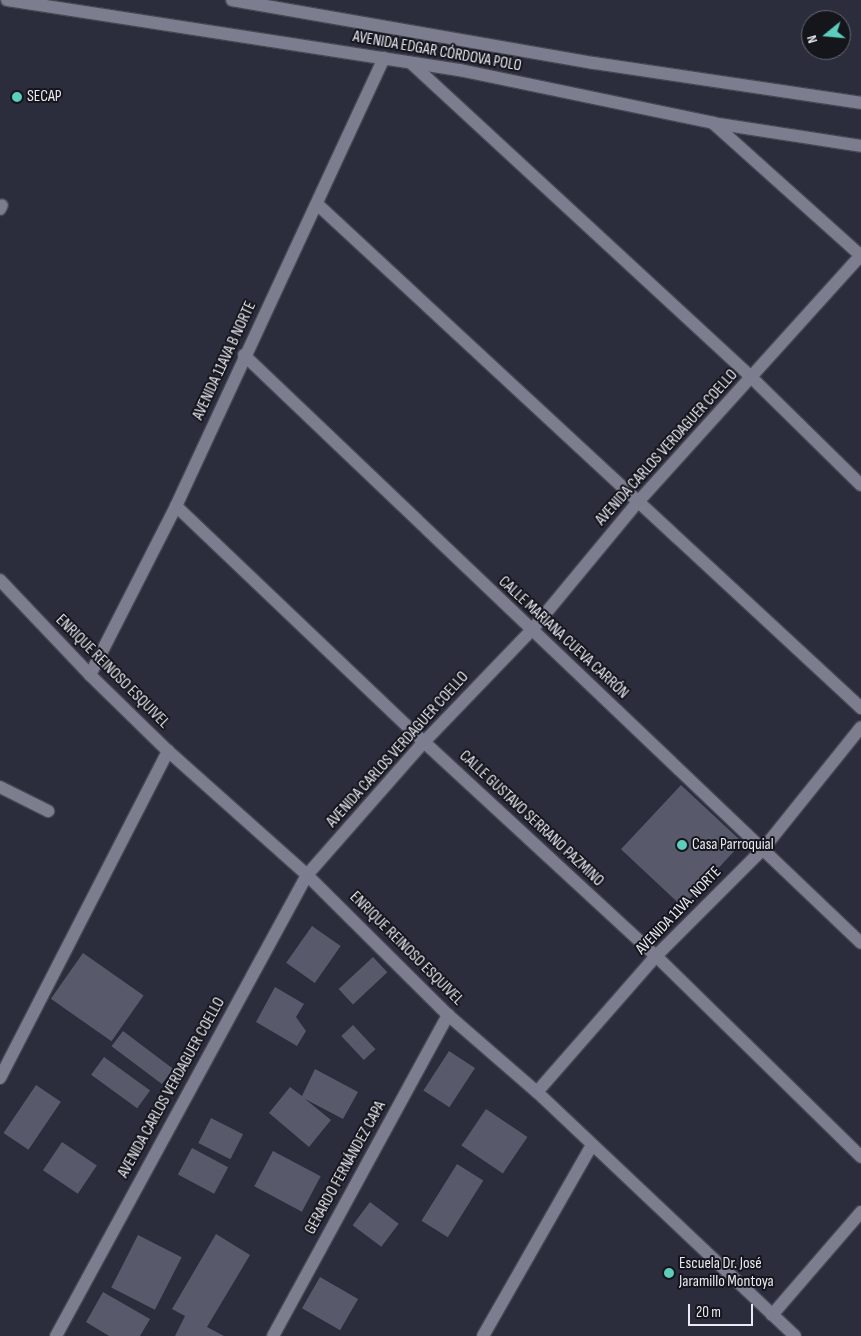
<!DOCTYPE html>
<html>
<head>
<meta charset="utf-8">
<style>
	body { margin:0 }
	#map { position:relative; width:861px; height:1336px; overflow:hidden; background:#2b2c3c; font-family:"Sofia Sans Condensed",sans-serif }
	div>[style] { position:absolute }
	.building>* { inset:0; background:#58596b; transform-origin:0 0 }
	.roads { filter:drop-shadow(1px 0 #474754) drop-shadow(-1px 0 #474754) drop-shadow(0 1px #474754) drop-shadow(0 -1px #474754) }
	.street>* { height:12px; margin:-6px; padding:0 6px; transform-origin:6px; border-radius:6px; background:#7c7e90 }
	.secondary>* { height:12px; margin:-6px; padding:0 6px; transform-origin:6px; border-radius:6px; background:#7c7e90 }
	.dots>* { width:14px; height:14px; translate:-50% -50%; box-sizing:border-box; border:2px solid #15151c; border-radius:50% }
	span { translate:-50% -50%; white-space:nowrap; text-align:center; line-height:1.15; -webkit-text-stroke:4px #15151c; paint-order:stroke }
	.street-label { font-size:16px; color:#e8e9f3 }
	.poi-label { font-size:16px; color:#e8e9f3 }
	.left { translate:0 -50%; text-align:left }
	.north { position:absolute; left:801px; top:10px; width:50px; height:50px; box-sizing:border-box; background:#15151c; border:1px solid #696a72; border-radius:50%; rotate:253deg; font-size:14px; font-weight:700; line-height:20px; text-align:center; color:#e8e9f3 }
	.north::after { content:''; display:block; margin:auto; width:18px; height:22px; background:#5bcebc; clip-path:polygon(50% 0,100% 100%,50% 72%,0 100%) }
	.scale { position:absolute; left:688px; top:1304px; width:65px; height:22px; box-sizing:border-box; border:2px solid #e8e9f3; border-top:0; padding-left:6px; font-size:15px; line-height:18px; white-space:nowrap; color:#e8e9f3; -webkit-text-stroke:4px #15151c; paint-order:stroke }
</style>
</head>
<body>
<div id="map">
	<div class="building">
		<div style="left:681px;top:785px;width:84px;height:88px;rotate:43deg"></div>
		<div style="left:312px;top:926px;width:35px;height:45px;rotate:35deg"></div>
		<div style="left:83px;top:953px;width:74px;height:56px;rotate:35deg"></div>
		<div style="left:373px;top:957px;width:21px;height:47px;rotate:47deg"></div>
		<div style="clip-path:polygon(275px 987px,304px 1004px,296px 1017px,306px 1031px,297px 1046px,256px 1022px)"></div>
		<div style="left:353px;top:1025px;width:33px;height:16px;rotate:47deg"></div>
		<div style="left:123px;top:1031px;width:63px;height:19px;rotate:37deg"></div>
		<div style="left:449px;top:1051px;width:31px;height:47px;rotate:33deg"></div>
		<div style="left:104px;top:1057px;width:57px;height:22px;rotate:36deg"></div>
		<div style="clip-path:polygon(315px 1069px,358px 1092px,343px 1119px,305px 1099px,331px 1120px,309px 1147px,269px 1113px,290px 1087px,302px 1096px)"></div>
		<div style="left:36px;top:1085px;width:30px;height:58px;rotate:34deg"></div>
		<div style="left:486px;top:1109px;width:50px;height:44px;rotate:34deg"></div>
		<div style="left:211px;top:1118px;width:36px;height:28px;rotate:27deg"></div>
		<div style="left:62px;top:1142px;width:42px;height:34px;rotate:34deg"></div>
		<div style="left:192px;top:1148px;width:41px;height:30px;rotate:28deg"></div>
		<div style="left:273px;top:1151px;width:54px;height:40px;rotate:28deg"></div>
		<div style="left:457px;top:1164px;width:31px;height:67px;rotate:32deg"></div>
		<div style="left:370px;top:1202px;width:36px;height:29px;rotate:37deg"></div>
		<div style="clip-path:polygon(216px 1234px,250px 1255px,207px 1327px,224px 1336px,175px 1336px,185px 1316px,172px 1309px)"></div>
		<div style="left:138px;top:1235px;width:49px;height:59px;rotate:27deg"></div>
		<div style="left:320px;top:1277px;width:44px;height:36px;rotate:30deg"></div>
		<div style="clip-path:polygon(103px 1292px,150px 1319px,140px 1336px,109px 1336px,86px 1322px)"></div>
	</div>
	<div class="roads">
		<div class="street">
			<div style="left:411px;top:63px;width:463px;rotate:42.7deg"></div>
			<div style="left:751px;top:377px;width:154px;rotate:44.5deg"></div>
			<div style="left:713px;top:123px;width:199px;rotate:41.9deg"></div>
			<div style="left:317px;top:204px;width:742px;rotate:42.81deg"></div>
			<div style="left:0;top:209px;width:4px;rotate:-63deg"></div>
			<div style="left:244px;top:355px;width:852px;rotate:43.62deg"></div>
			<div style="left:176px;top:506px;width:342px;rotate:43.6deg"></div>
			<div style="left:424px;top:742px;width:316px;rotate:42.7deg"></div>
			<div style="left:656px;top:956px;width:287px;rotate:44.4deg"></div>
			<div style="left:0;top:580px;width:131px;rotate:46.5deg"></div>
			<div style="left:90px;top:675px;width:109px;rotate:44.3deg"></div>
			<div style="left:168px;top:751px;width:186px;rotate:41.7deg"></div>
			<div style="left:307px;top:875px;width:199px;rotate:44.8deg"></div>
			<div style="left:448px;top:1015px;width:118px;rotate:40.9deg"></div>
			<div style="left:537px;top:1092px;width:355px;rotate:43.4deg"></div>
			<div style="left:90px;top:675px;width:190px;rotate:-63deg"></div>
			<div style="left:176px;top:506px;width:494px;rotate:-65.1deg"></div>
			<div style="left:0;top:787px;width:54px;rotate:26.6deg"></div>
			<div style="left:0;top:1078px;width:368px;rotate:-62.8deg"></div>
			<div style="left:537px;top:1092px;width:181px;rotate:-48.8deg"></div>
			<div style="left:656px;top:956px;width:151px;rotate:-45deg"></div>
			<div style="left:763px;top:849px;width:156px;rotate:-51.2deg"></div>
			<div style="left:772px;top:1315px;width:136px;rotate:-49.2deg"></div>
			<div style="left:56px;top:1336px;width:525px;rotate:-61.43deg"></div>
			<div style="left:307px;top:875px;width:177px;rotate:-48.7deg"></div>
			<div style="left:424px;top:742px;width:154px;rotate:-46.1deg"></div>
			<div style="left:531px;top:631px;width:166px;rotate:-50.4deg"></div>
			<div style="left:637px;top:503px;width:334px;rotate:-47.9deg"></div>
			<div style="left:273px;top:1336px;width:366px;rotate:-61.4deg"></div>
			<div style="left:483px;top:1336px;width:220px;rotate:-60.3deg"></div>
		</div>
		<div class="secondary">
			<div style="left:7px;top:0;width:458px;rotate:8.8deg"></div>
			<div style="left:460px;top:70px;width:258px;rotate:11.8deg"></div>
			<div style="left:713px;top:123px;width:150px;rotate:8.8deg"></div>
			<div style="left:232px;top:0;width:367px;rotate:9.9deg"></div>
			<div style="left:594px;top:63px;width:270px;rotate:8.5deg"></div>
		</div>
	</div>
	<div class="dots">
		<div style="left:17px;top:97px;background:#5bcebc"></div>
		<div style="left:682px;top:845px;background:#5bcebc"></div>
		<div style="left:669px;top:1273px;background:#5bcebc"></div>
	</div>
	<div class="street-label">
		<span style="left:437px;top:52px;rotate:10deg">AVENIDA EDGAR CÓRDOVA POLO</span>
		<span style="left:225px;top:361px;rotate:-65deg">AVENIDA 11AVA B NORTE</span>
		<span style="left:667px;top:448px;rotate:-48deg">AVENIDA CARLOS VERDAGUER COELLO</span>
		<span style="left:563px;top:638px;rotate:43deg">CALLE MARIANA CUEVA CARRÓN</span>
		<span style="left:112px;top:672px;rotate:45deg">ENRIQUE REINOSO ESQUIVEL</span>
		<span style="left:398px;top:750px;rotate:-48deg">AVENIDA CARLOS VERDAGUER COELLO</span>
		<span style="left:531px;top:819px;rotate:43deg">CALLE GUSTAVO SERRANO PAZMINO</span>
		<span style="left:679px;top:911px;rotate:-46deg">AVENIDA 11VA. NORTE</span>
		<span style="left:406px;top:949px;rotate:45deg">ENRIQUE REINOSO ESQUIVEL</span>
		<span style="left:172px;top:1088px;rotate:-61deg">AVENIDA CARLOS VERDAGUER COELLO</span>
		<span style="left:346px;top:1168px;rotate:-61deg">GERARDO FERNÁNDEZ CAPA</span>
	</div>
	<div class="poi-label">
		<span class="left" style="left:27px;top:97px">SECAP</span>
		<span class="left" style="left:692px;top:845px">Casa Parroquial</span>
		<span class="left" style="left:679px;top:1273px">Escuela Dr. José<br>Jaramillo Montoya</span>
	</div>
	<div class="north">N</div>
	<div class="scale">20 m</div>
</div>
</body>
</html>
